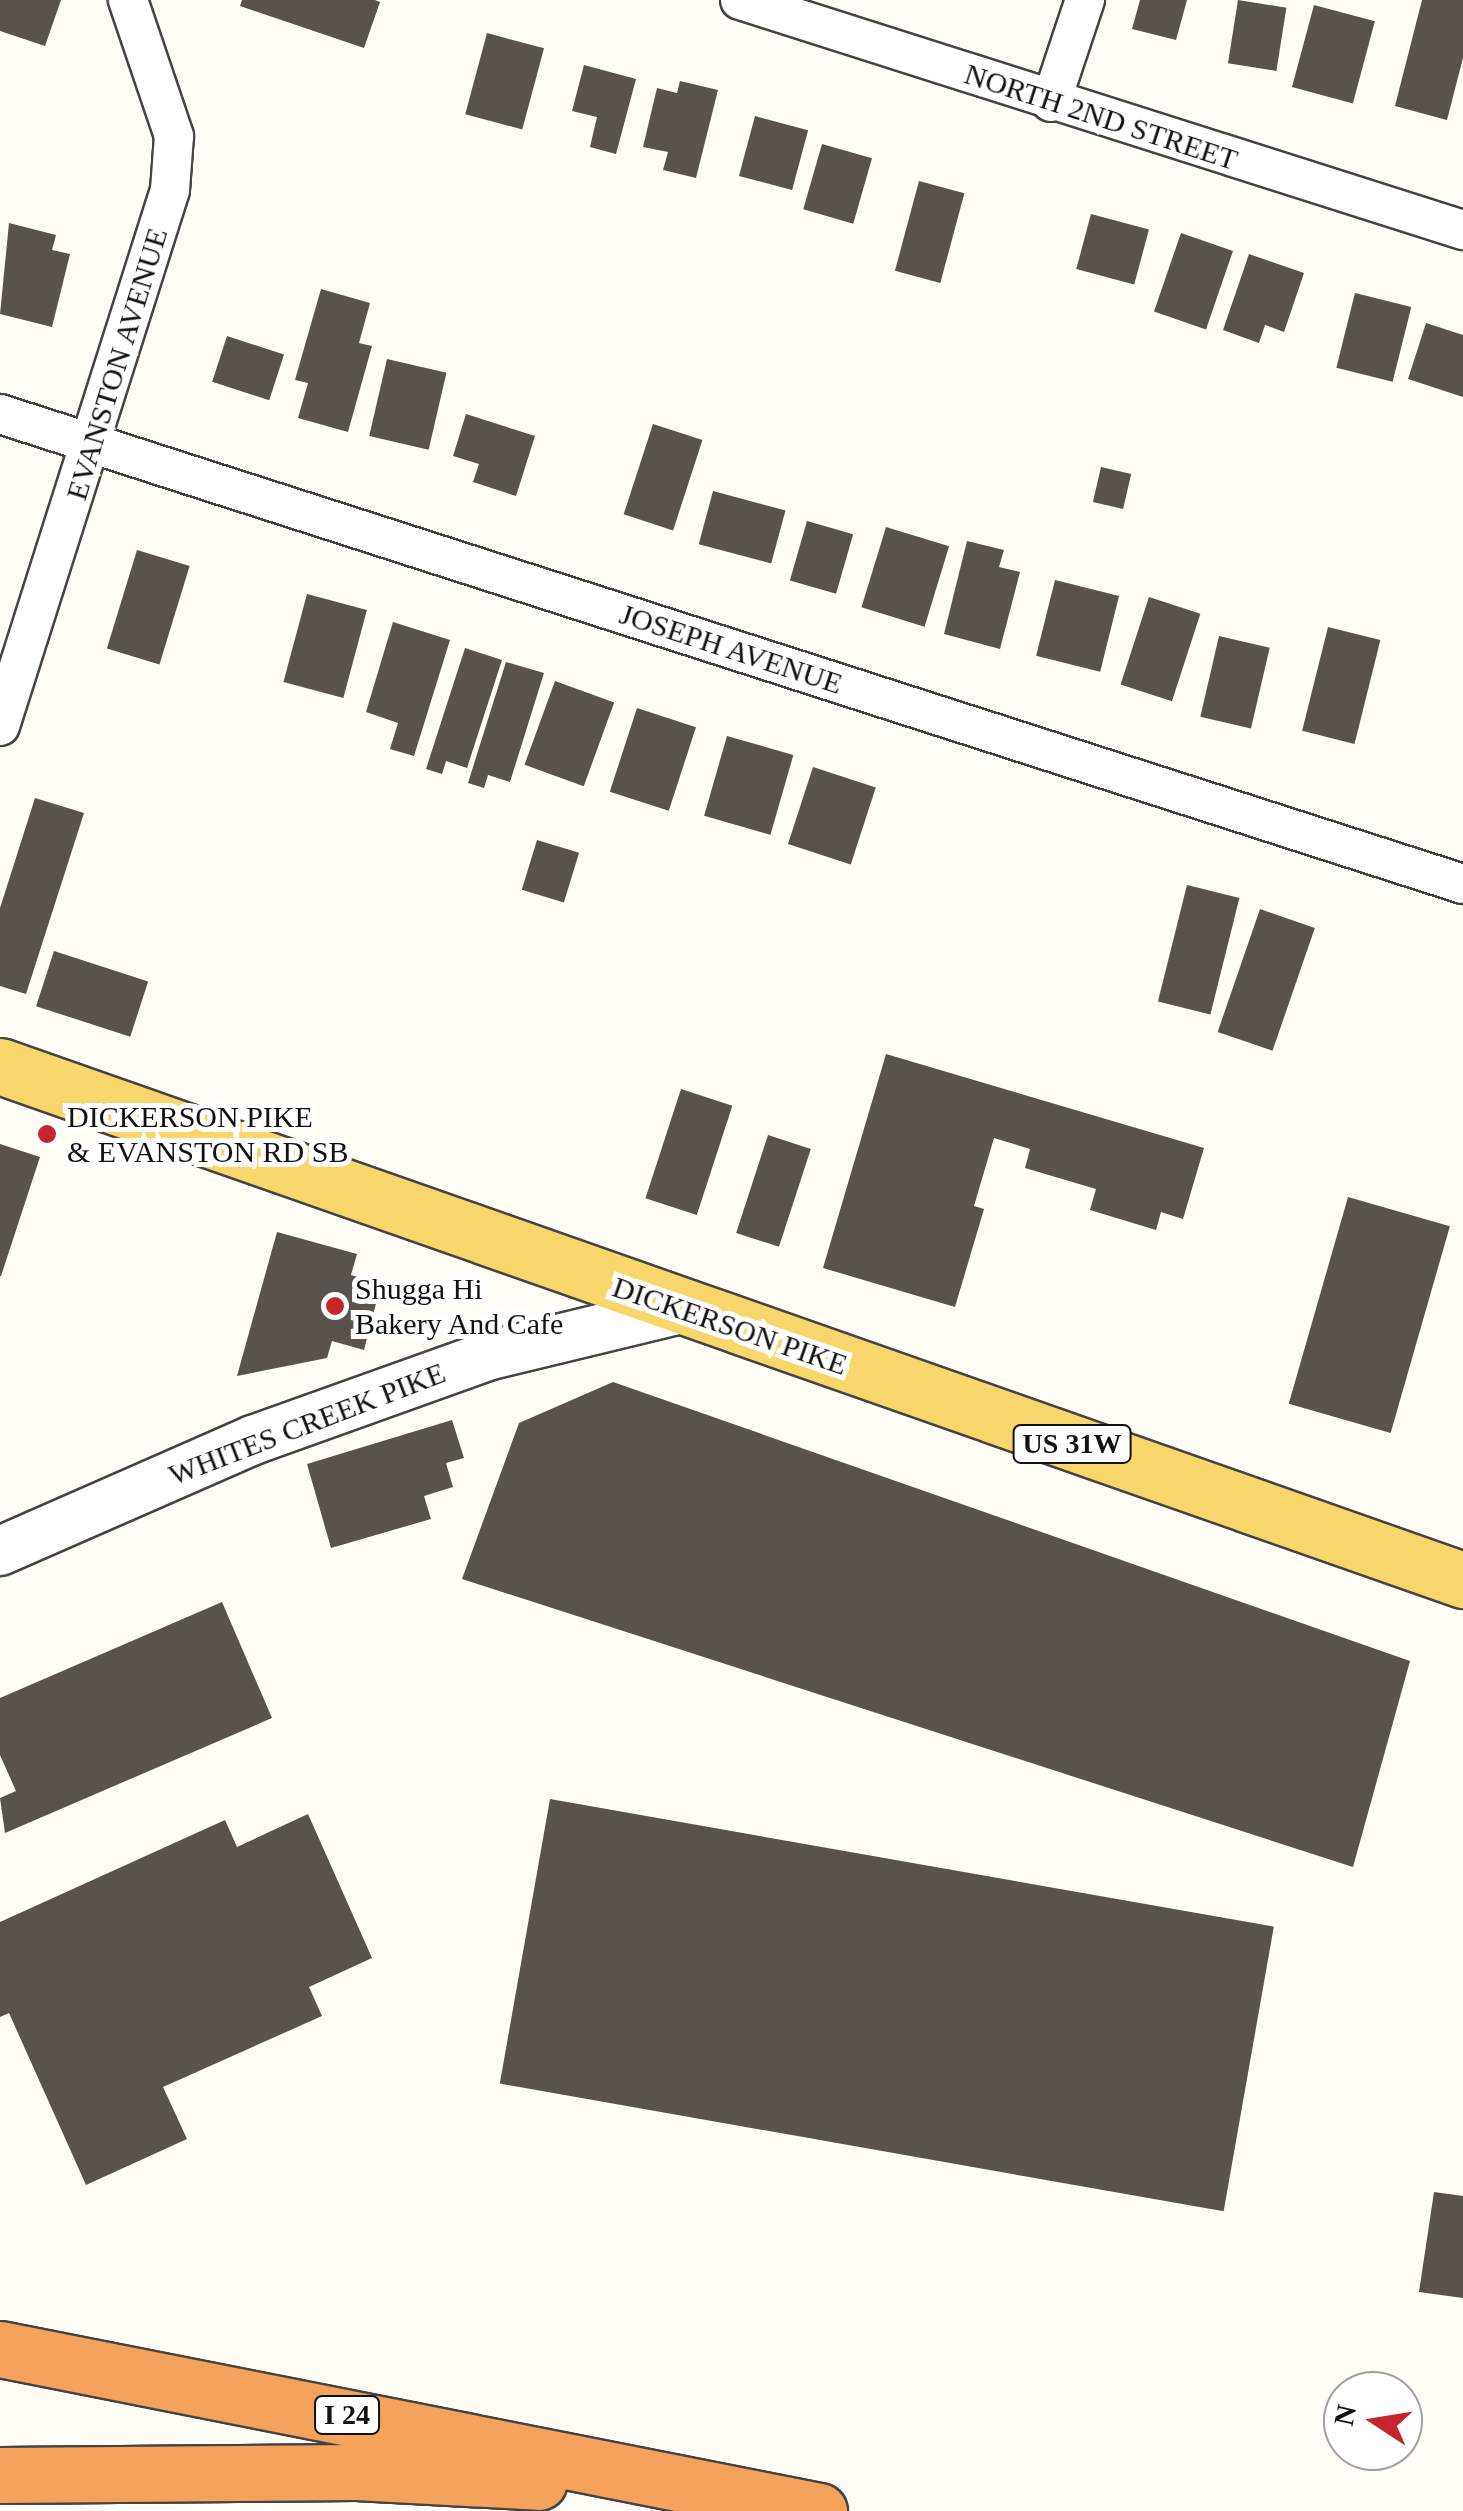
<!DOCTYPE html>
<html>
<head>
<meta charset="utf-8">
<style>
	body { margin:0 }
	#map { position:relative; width:1463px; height:2511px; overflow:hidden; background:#fffdf5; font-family:"Times New Roman",serif }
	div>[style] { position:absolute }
	.building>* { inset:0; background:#5a524d; transform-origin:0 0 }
	.roads { filter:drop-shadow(2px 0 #444) drop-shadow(-2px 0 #444) drop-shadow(0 2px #444) drop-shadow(0 -2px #444) }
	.minor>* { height:38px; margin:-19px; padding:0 19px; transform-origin:19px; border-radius:19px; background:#fff }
	.tertiary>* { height:48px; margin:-24px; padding:0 24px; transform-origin:24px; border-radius:24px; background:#fff }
	.primary>* { height:55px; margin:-27.5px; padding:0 27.5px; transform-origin:27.5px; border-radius:27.5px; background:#f9d66b }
	.motorway>* { height:55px; margin:-27.5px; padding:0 27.5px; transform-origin:27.5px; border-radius:27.5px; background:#f5a25d }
	.dots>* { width:28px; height:28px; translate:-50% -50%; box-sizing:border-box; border:5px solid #fff; border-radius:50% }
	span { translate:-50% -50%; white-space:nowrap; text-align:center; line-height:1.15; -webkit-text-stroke:10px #fff; paint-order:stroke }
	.shield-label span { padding:2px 8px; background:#fff; border:2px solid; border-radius:8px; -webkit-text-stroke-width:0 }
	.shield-label { font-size:28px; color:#111; font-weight:700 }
	.street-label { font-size:30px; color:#111 }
	.poi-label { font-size:30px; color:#111 }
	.left { translate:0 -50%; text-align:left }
	.north { position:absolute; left:1323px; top:2371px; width:100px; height:100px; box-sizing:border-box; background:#fff; border:2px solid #a0a0a0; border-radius:50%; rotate:282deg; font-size:28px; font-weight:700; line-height:40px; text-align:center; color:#111 }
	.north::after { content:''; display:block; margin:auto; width:35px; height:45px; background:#c4262e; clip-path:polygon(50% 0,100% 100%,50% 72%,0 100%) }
</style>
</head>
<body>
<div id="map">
	<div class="building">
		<div style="clip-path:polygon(0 0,61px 0,45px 46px,0 31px)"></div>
		<div style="clip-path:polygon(242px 0,375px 0,380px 2px,364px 48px,240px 6px)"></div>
		<div style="clip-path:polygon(1140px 0,1187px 0,1176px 40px,1132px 29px)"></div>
		<div style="left:1238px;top:0;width:49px;height:64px;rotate:9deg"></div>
		<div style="clip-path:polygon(1422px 0,1463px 0,1463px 58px,1447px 120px,1395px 106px)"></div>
		<div style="left:1314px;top:5px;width:63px;height:85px;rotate:15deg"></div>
		<div style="left:487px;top:33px;width:59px;height:84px;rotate:15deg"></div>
		<div style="clip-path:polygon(584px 65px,636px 79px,616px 154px,590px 147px,597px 117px,572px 111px)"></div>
		<div style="clip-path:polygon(680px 81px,718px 90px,696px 178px,663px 170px,668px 152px,643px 147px,657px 88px,677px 93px)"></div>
		<div style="left:755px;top:116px;width:55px;height:62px;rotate:15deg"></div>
		<div style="left:822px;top:144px;width:52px;height:68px;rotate:16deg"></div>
		<div style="left:919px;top:181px;width:47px;height:93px;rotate:15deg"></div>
		<div style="left:1091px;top:214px;width:60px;height:57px;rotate:15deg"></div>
		<div style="clip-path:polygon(9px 223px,56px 235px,52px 250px,70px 254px,52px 327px,0 314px)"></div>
		<div style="left:1181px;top:233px;width:55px;height:83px;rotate:19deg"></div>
		<div style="clip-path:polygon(1249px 254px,1304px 273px,1284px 332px,1265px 325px,1259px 343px,1223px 330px)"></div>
		<div style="clip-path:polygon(321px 289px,370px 303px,359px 343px,372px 346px,348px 432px,298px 418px,308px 383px,295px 380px)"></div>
		<div style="left:1355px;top:293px;width:58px;height:77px;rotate:14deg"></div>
		<div style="clip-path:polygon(1426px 323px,1463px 335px,1463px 397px,1408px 379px)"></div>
		<div style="left:227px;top:336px;width:60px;height:48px;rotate:18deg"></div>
		<div style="left:387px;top:359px;width:61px;height:79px;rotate:13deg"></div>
		<div style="clip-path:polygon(466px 414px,535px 436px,516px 496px,473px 482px,479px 464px,453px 456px)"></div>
		<div style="left:653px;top:424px;width:52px;height:95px;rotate:18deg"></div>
		<div style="left:1101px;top:467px;width:31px;height:36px;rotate:13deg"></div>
		<div style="left:713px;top:491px;width:75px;height:55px;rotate:15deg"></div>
		<div style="left:807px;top:521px;width:48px;height:62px;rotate:16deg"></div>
		<div style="left:886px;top:527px;width:66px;height:84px;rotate:17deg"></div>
		<div style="clip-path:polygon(967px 541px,1004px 550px,999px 567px,1020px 572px,1000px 649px,944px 634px)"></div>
		<div style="left:137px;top:550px;width:55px;height:103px;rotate:17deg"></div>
		<div style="left:1055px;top:580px;width:66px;height:78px;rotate:14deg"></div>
		<div style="left:307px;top:594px;width:62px;height:91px;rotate:15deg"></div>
		<div style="left:1149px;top:597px;width:54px;height:92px;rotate:18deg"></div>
		<div style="clip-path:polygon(393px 622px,450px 640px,414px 756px,390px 749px,398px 723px,366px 712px)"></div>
		<div style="left:1328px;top:627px;width:54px;height:107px;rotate:14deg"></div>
		<div style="left:1219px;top:636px;width:52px;height:83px;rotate:13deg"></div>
		<div style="clip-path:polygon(465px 648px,502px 660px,467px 768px,446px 761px,442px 774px,426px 769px)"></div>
		<div style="clip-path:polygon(506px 662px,544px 673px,510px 782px,488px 775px,484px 788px,468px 783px)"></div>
		<div style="left:555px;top:681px;width:63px;height:89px;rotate:20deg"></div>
		<div style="left:637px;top:708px;width:62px;height:88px;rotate:18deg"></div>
		<div style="left:727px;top:736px;width:69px;height:83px;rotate:16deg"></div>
		<div style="left:813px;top:767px;width:66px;height:81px;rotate:18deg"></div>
		<div style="clip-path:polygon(35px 798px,84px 813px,26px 994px,0 986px,0 908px)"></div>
		<div style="left:537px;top:840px;width:44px;height:52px;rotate:17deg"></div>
		<div style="left:1187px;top:885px;width:54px;height:120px;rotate:14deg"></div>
		<div style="left:1260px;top:909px;width:58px;height:130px;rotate:19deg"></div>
		<div style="left:54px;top:951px;width:99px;height:58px;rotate:18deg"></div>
		<div style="clip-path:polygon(886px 1054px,1204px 1148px,1183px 1219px,1161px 1212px,1156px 1230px,1090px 1210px,1096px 1189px,1025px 1168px,1030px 1149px,994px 1138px,974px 1206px,984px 1209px,955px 1307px,823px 1268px)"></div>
		<div style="left:681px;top:1089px;width:54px;height:115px;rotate:18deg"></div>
		<div style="left:768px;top:1135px;width:45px;height:103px;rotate:18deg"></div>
		<div style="clip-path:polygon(0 1144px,40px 1157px,1px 1276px,0 1276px)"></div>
		<div style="left:1348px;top:1197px;width:106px;height:215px;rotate:16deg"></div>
		<div style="clip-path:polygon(277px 1232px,357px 1254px,351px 1275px,381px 1284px,364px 1350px,332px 1341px,327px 1358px,237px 1376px)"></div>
		<div style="clip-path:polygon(613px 1382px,1410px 1661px,1353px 1867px,462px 1579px,519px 1423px)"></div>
		<div style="clip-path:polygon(452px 1420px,464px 1458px,446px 1463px,453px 1487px,424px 1496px,431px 1519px,331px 1548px,307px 1464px)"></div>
		<div style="clip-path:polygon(222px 1602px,272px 1718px,5px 1833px,0 1798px,16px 1791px,0 1755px,0 1698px)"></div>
		<div style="left:550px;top:1799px;width:735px;height:289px;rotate:10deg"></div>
		<div style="clip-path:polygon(308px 1814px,372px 1958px,309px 1987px,322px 2016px,163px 2087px,187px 2139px,86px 2185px,9px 2013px,0 2017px,0 1922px,225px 1820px,237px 1847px)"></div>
		<div style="clip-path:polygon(1434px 2192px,1463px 2196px,1463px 2298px,1419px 2292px)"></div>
	</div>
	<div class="roads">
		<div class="minor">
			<div style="left:740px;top:0;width:759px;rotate:17.65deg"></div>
			<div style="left:1051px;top:102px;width:108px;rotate:-71.6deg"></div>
			<div style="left:0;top:414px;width:1537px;rotate:17.81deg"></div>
			<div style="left:0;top:726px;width:562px;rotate:-72.4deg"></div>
			<div style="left:170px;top:190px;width:54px;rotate:-85.8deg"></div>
			<div style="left:174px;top:136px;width:144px;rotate:-108.7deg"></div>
		</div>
		<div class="tertiary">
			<div style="left:0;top:1551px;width:276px;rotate:-23.7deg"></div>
			<div style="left:253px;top:1440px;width:249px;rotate:-19.7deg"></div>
			<div style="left:487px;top:1356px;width:200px;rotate:-13.6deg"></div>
		</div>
		<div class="primary">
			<div style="left:0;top:1066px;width:1551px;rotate:19.36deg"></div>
		</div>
		<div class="motorway">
			<div style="left:0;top:2349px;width:835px;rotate:11.19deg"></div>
			<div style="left:0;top:2475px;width:356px;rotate:-0.5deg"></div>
			<div style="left:356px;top:2472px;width:183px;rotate:3.1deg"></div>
		</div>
	</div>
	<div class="dots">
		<div style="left:47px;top:1134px;background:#c4262e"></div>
		<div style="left:335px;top:1306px;background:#c4262e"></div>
	</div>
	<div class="shield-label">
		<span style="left:1072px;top:1444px">US 31W</span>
		<span style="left:347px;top:2415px">I 24</span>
	</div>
	<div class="street-label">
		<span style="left:1101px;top:117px;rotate:18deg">NORTH 2ND STREET</span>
		<span style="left:117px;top:364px;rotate:-73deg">EVANSTON AVENUE</span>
		<span style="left:731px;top:649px;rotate:18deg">JOSEPH AVENUE</span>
		<span style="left:730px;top:1326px;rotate:19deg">DICKERSON PIKE</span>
		<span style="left:307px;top:1424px;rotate:-21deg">WHITES CREEK PIKE</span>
	</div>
	<div class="poi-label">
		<span class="left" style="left:67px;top:1134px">DICKERSON PIKE<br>&amp; EVANSTON RD SB</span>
		<span class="left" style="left:355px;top:1306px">Shugga Hi<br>Bakery And Cafe</span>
	</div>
	<div class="north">N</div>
</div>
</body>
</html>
